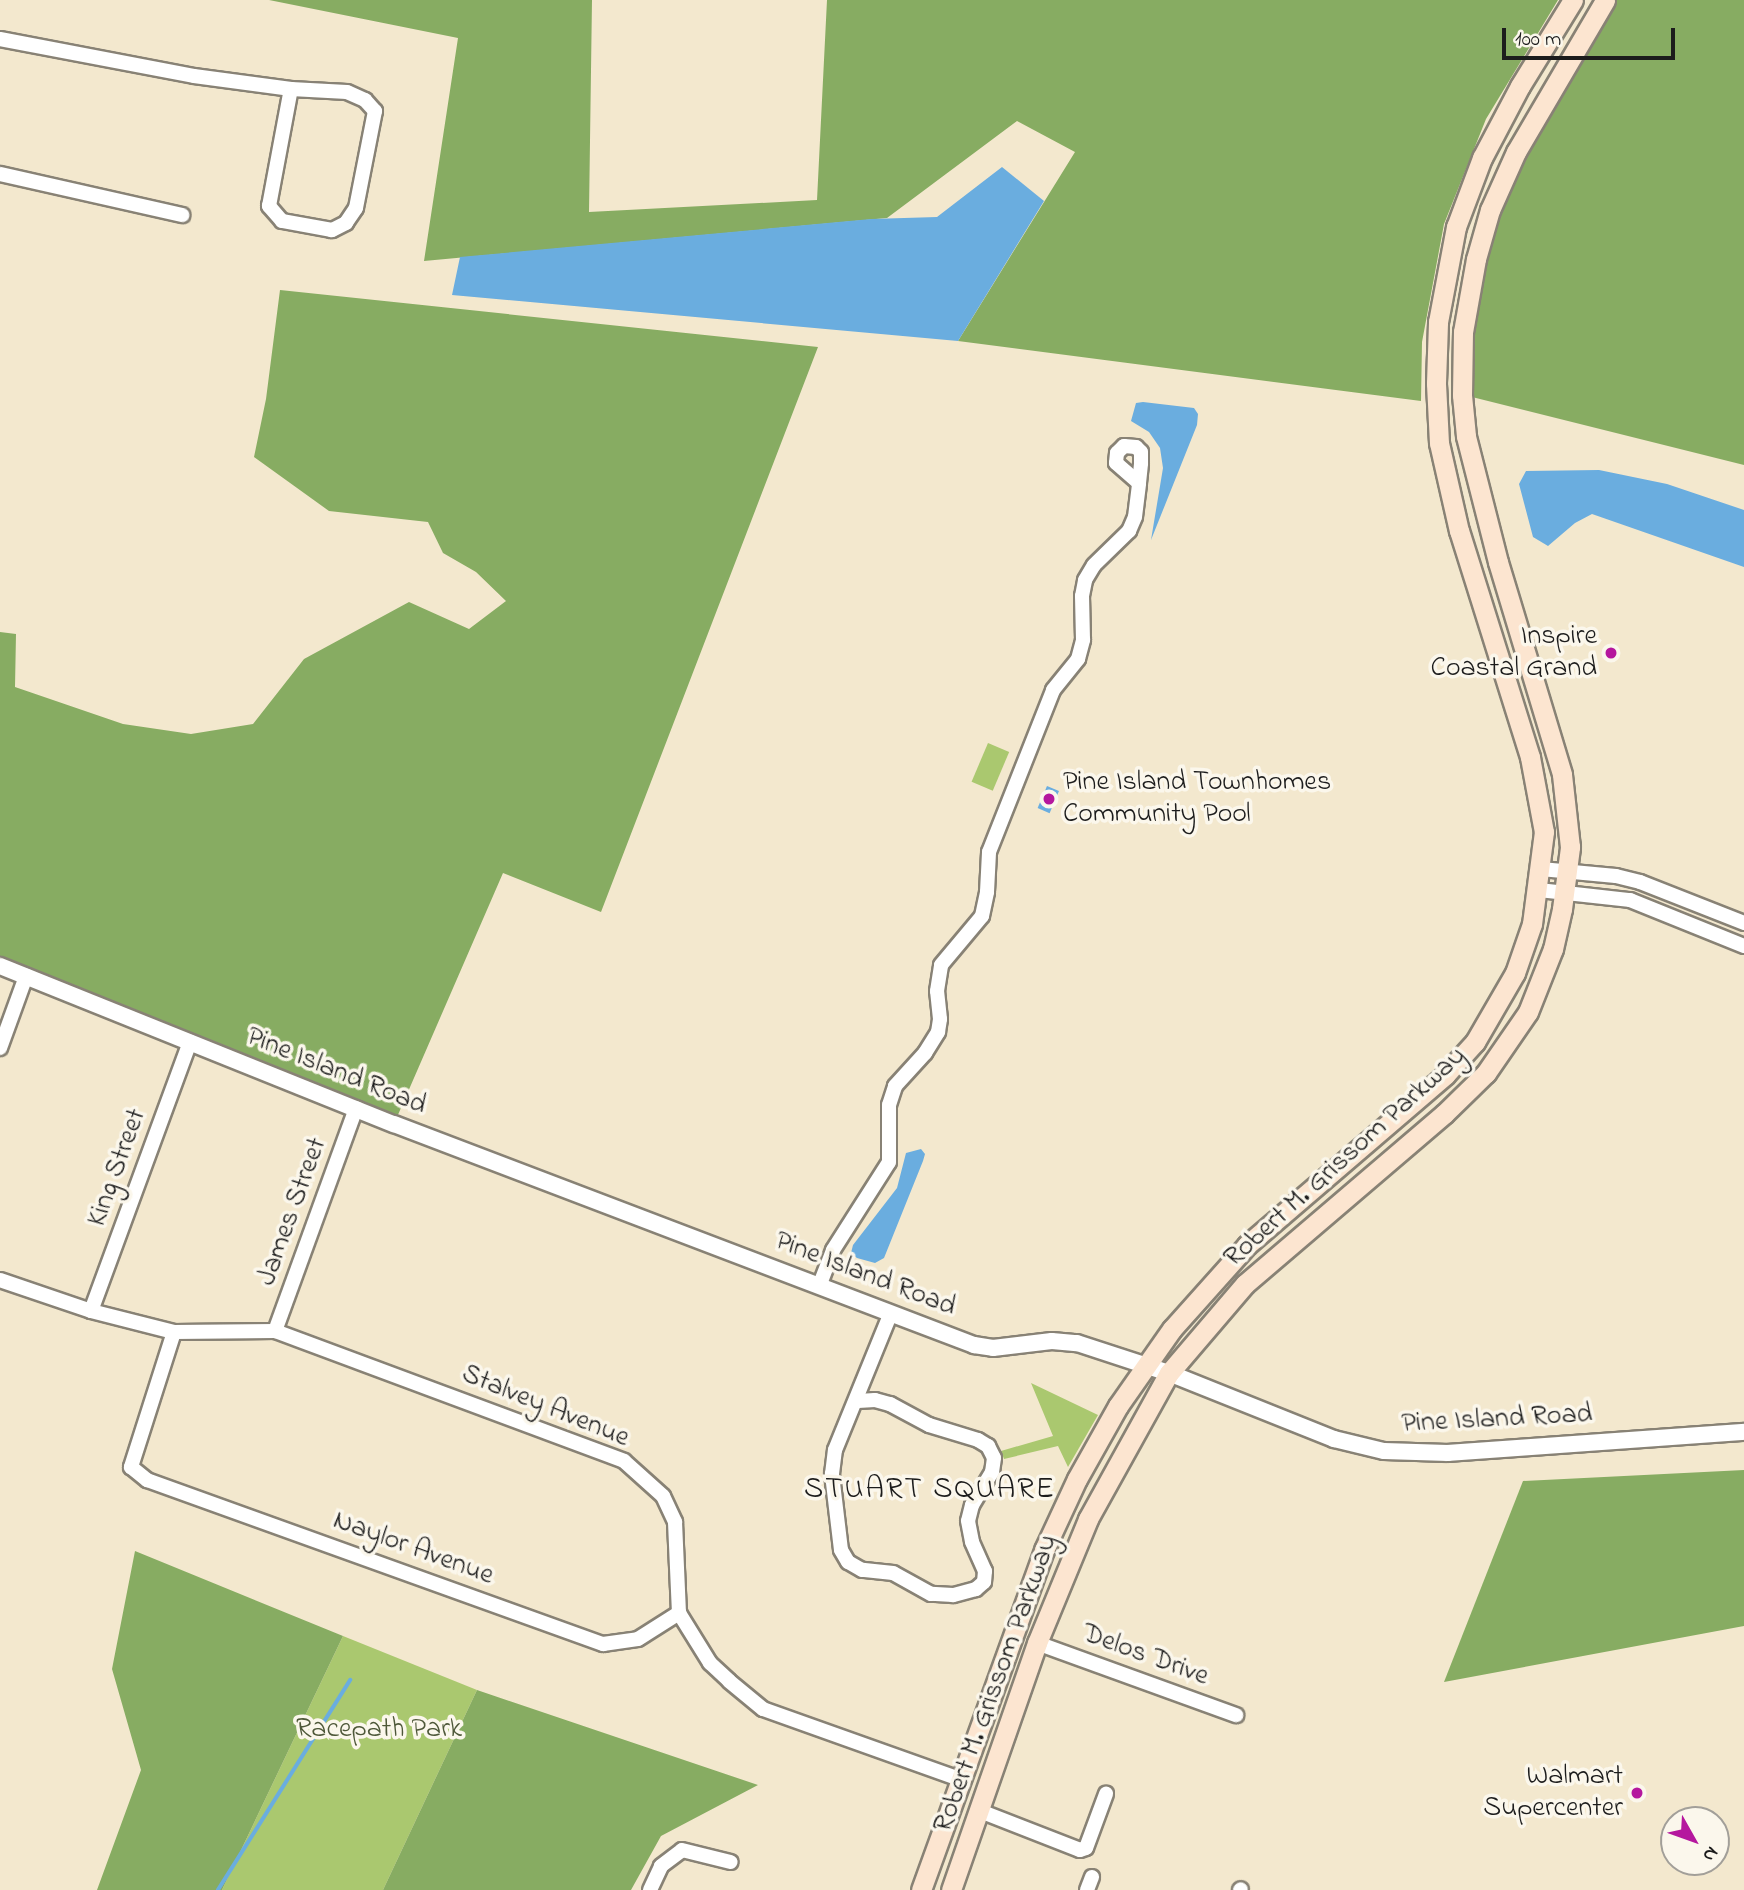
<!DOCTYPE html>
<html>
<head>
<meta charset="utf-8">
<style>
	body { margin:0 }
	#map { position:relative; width:1744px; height:1890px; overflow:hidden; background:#f3e8ce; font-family:"Indie Flower",sans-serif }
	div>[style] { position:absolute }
	.green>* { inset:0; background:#aac86f; transform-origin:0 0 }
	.forest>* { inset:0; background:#87ac62 }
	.water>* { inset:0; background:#6aaddf; transform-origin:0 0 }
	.stream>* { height:3.5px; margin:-1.75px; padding:0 1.75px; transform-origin:1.75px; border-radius:1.75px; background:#6aaddf }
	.roads { filter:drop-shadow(2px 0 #888275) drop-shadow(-2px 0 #888275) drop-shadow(0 2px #888275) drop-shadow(0 -2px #888275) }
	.minor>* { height:14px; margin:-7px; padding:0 7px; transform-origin:7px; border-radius:7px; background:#fff }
	.tertiary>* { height:16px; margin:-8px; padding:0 8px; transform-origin:8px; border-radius:8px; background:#fff }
	.secondary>* { height:19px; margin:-9.5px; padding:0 9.5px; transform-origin:9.5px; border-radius:9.5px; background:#fce5d0 }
	.dots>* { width:19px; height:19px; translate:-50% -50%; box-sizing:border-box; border:4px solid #fbf7ec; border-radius:50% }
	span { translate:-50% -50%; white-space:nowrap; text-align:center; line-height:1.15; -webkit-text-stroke:7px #fbf7ec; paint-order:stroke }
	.poi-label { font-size:28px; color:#1c1c1c }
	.right { translate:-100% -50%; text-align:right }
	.left { translate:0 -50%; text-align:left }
	.street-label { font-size:28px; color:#1c1c1c }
	.park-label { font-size:28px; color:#4e5839 }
	.neighbourhood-label { font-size:30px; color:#1c1c1c; letter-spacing:2px }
	.north { position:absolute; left:1660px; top:1806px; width:70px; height:70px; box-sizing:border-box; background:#fbf7ec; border:2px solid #a29f99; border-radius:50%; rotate:130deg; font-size:19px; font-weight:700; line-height:28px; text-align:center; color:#1c1c1c }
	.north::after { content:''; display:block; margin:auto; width:24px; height:32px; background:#b5179e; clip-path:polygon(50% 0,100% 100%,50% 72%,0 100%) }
	.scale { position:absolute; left:1502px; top:28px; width:173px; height:32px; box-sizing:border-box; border:4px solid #1c1c1c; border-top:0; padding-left:9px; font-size:21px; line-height:24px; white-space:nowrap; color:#1c1c1c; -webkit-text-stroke:5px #fbf7ec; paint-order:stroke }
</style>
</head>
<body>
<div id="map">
	<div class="green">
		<div style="left:988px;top:743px;width:23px;height:42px;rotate:23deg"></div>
		<div style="clip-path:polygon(1031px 1383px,1098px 1415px,1068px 1467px,1058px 1446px,1004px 1459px,1001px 1451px,1053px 1436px)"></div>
		<div style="clip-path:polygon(343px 1636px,477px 1690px,383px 1890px,222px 1890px)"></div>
	</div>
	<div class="forest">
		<div style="clip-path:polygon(269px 0,592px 0,589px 212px,817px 200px,827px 0,1558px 0,1486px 119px,1444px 224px,1422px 342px,1421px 401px,958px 341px,1075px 152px,1017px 121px,887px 218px,424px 261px,458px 38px)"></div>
		<div style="clip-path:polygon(1605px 0,1744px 0,1744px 465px,1464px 395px,1463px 332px,1493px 210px)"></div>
		<div style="clip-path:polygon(280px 290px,818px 347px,601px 912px,503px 873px,394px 1124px,0 966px,0 632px,16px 634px,15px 687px,123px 724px,191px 734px,253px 724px,304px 659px,409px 602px,469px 629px,506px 601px,476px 572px,443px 553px,428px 522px,329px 511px,254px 457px,266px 399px)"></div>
		<div style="clip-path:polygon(1744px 1470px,1744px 1626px,1444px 1682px,1523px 1481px)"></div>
		<div style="clip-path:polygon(135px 1551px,343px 1636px,222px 1890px,97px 1890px,141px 1770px,112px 1669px)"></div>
		<div style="clip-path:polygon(477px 1690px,758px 1785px,661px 1836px,631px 1890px,383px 1890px)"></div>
	</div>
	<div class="water">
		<div style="clip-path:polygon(1002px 167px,1044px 201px,958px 341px,452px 295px,460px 257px,871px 219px,937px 217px)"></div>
		<div style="clip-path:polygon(1143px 402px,1194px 408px,1198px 414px,1197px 425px,1151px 540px,1163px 468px,1160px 448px,1149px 432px,1131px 421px,1136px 403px)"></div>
		<div style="clip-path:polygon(1599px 470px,1667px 484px,1744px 510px,1744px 567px,1592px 514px,1575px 523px,1548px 546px,1533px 537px,1519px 484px,1526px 471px)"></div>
		<div style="left:1047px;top:786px;width:13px;height:24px;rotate:23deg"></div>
		<div style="clip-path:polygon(921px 1149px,925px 1154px,923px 1161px,884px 1258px,875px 1263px,857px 1258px,851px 1253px,853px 1245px,897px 1188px,906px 1153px)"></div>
	</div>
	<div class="stream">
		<div style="left:218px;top:1890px;width:248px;rotate:-57.8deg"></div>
	</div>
	<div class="roads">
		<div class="minor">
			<div style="left:0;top:39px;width:197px;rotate:10.8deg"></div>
			<div style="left:194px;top:76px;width:98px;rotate:7.6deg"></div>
			<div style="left:291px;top:89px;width:56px;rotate:3.1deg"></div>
			<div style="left:347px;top:92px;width:20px;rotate:24deg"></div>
			<div style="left:365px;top:100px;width:15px;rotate:48deg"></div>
			<div style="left:375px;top:111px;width:99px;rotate:101.1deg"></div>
			<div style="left:356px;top:208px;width:18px;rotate:124deg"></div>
			<div style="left:346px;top:223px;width:16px;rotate:153deg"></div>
			<div style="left:332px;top:230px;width:51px;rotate:-169.8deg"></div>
			<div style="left:282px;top:221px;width:20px;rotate:-131deg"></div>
			<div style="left:269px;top:206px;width:119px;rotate:-79.4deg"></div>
			<div style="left:0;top:174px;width:187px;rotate:12.7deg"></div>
			<div style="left:1541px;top:869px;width:75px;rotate:5.3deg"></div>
			<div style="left:1616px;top:876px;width:25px;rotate:14deg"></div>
			<div style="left:1640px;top:882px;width:112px;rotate:21.5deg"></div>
			<div style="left:1539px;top:890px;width:92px;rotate:6.3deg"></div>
			<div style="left:1630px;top:900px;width:123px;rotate:22deg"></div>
			<div style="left:0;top:1048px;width:77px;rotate:-70.1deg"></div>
			<div style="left:0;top:1280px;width:96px;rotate:18.8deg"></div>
			<div style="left:91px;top:1311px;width:86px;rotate:14.2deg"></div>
			<div style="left:174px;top:1332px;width:101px;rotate:-0.6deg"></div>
			<div style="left:275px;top:1331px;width:372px;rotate:20.4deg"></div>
			<div style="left:624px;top:1461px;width:52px;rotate:41.9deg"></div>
			<div style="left:663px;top:1496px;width:29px;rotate:65deg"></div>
			<div style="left:675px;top:1522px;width:91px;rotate:87.5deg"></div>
			<div style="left:679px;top:1613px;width:59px;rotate:58.2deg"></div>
			<div style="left:710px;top:1663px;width:26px;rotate:43deg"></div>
			<div style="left:729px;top:1681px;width:44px;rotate:39.5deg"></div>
			<div style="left:763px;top:1709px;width:209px;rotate:19.6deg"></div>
			<div style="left:820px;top:1284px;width:36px;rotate:-69deg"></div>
			<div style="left:833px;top:1250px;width:104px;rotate:-57.5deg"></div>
			<div style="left:889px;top:1162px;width:57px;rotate:-90deg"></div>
			<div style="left:889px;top:1105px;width:20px;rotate:-72deg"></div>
			<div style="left:895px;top:1086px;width:45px;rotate:-47.7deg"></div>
			<div style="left:925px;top:1053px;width:25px;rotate:-58deg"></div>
			<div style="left:938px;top:1032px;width:13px;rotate:-81deg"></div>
			<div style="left:940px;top:1019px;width:28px;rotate:-96deg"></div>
			<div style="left:937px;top:991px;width:26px;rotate:-81deg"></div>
			<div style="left:941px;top:965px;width:64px;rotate:-50.1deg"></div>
			<div style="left:982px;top:916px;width:25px;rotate:-78deg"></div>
			<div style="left:987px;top:892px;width:40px;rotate:-87.1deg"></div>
			<div style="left:989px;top:852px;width:174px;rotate:-68.4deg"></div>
			<div style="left:1053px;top:690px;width:40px;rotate:-51deg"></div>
			<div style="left:1078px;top:659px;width:20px;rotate:-75deg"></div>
			<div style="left:1083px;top:640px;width:44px;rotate:-91.3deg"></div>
			<div style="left:1082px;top:596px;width:16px;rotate:-79deg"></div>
			<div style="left:1085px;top:580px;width:17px;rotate:-59deg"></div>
			<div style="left:1094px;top:565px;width:49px;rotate:-44.2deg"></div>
			<div style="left:1129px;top:531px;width:15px;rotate:-67deg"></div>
			<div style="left:1135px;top:517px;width:34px;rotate:-83deg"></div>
			<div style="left:1139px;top:483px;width:20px;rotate:-84deg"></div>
			<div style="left:1141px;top:463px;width:11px;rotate:-90deg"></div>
			<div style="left:1141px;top:452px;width:7px;rotate:-135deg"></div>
			<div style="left:1136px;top:447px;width:12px;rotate:-175deg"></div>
			<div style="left:1124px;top:446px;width:10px;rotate:135deg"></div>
			<div style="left:1117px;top:453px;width:10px;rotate:96deg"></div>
			<div style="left:1116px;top:463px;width:30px;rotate:41deg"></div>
			<div style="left:91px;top:1311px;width:287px;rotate:-69.8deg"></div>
			<div style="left:275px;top:1331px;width:237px;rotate:-70deg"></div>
			<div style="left:174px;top:1332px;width:142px;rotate:107.7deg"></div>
			<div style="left:131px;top:1467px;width:21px;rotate:39deg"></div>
			<div style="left:147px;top:1480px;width:485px;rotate:19.8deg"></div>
			<div style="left:603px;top:1644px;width:35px;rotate:-8deg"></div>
			<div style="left:638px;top:1639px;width:49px;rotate:-32.4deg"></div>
			<div style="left:858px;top:1401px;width:17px;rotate:-3deg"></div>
			<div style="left:875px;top:1400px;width:16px;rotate:15deg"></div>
			<div style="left:890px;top:1404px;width:44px;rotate:28.3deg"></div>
			<div style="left:929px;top:1425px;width:51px;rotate:17deg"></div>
			<div style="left:978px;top:1440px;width:12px;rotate:31deg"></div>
			<div style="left:988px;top:1446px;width:13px;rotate:63deg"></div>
			<div style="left:994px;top:1458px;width:14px;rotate:98deg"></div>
			<div style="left:992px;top:1472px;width:39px;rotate:121deg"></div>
			<div style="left:972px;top:1505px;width:16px;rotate:104deg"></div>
			<div style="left:968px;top:1521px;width:21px;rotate:79deg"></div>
			<div style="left:972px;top:1542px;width:32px;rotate:66deg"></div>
			<div style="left:985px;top:1571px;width:11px;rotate:95deg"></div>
			<div style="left:984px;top:1582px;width:11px;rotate:139deg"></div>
			<div style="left:976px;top:1589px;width:24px;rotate:165deg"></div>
			<div style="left:953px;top:1595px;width:22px;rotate:-177deg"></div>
			<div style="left:931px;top:1594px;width:43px;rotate:-151.1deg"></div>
			<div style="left:893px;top:1573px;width:31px;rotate:-174deg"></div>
			<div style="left:862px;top:1570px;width:16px;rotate:-150deg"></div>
			<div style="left:848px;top:1562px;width:14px;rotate:-120deg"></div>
			<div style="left:841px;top:1550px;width:77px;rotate:-96.8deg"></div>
			<div style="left:832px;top:1474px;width:24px;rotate:-83deg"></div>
			<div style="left:835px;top:1450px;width:148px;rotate:-67.8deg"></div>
			<div style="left:1037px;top:1643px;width:212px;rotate:19.9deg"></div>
			<div style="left:980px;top:1811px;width:107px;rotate:21.3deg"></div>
			<div style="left:1080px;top:1850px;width:6px;rotate:-18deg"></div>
			<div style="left:1086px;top:1848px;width:58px;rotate:-69.7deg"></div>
			<div style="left:650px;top:1890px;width:26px;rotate:-65deg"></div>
			<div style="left:661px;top:1866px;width:26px;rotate:-37deg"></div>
			<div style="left:682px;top:1850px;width:50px;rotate:13.8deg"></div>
			<div style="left:1087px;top:1890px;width:14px;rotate:-69deg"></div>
			<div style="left:1240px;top:1890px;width:1px;rotate:-45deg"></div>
		</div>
		<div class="tertiary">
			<div style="left:0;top:966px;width:424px;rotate:21.9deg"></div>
			<div style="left:394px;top:1124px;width:621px;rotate:20.86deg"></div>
			<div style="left:974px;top:1345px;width:19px;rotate:9deg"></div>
			<div style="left:993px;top:1348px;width:59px;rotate:-6.8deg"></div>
			<div style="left:1052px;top:1341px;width:25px;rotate:5deg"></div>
			<div style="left:1077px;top:1343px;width:97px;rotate:18.1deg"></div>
			<div style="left:1169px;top:1373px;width:178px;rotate:21.8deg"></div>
			<div style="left:1334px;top:1439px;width:51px;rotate:13.5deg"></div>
			<div style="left:1384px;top:1451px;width:64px;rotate:1.8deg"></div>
			<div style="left:1448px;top:1453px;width:297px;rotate:-4.1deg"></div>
		</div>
		<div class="secondary">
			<div style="left:921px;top:1890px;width:362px;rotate:-70.1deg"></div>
			<div style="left:1044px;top:1550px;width:78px;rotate:-65.1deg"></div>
			<div style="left:1077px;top:1479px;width:84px;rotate:-60.7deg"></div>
			<div style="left:1118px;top:1406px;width:94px;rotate:-55deg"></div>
			<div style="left:1172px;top:1329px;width:113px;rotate:-48.2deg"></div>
			<div style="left:1247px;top:1245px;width:261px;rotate:-40.6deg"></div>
			<div style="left:1445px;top:1075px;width:45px;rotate:-47.7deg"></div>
			<div style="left:1475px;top:1042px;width:80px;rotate:-59.9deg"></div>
			<div style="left:1515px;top:973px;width:52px;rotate:-70.9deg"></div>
			<div style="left:1532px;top:924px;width:93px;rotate:-82.6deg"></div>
			<div style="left:1544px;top:832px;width:76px;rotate:-100.6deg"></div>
			<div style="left:1530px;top:757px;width:237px;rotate:-107.4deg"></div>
			<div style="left:1459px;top:531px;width:90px;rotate:-102.8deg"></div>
			<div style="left:1439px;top:443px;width:60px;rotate:-92.9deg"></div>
			<div style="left:1436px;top:383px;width:61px;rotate:-88.1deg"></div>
			<div style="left:1438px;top:322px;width:97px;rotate:-79.3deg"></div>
			<div style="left:1456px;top:227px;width:74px;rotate:-69.4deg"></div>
			<div style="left:1482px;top:158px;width:81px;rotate:-62.2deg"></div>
			<div style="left:1520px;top:86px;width:101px;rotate:-58.4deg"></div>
			<div style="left:951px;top:1890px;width:262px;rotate:-70.8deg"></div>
			<div style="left:1037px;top:1643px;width:134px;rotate:-67.6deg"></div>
			<div style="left:1088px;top:1519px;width:167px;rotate:-61deg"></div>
			<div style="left:1169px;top:1373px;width:117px;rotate:-49.5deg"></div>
			<div style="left:1245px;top:1284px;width:262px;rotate:-40.5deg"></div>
			<div style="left:1444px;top:1114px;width:59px;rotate:-44.3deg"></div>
			<div style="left:1486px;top:1073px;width:74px;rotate:-55.5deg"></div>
			<div style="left:1528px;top:1012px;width:68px;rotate:-68.4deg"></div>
			<div style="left:1553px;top:949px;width:41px;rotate:-77.3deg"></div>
			<div style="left:1562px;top:909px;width:63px;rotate:-82.6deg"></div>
			<div style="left:1570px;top:847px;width:73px;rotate:-96.3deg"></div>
			<div style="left:1562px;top:774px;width:221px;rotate:-106.8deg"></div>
			<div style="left:1498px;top:562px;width:130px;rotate:-104.3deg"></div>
			<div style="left:1466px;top:436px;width:41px;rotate:-95.6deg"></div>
			<div style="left:1462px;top:395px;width:63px;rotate:-89.1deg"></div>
			<div style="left:1463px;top:332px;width:74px;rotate:-79.9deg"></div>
			<div style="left:1476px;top:259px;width:51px;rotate:-74.1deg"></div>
			<div style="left:1490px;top:210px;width:64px;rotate:-65.9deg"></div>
			<div style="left:1516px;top:152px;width:176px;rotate:-59.6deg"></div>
		</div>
	</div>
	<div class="dots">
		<div style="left:1611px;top:653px;background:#b5179e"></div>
		<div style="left:1049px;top:799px;background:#b5179e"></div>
		<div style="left:1637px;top:1793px;background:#b5179e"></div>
	</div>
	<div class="poi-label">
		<span class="right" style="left:1597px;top:653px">Inspire<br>Coastal Grand</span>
		<span class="left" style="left:1063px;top:799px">Pine Island Townhomes<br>Community Pool</span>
		<span class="right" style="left:1623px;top:1793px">Walmart<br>Supercenter</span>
	</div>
	<div class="street-label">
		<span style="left:336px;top:1072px;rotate:22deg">Pine Island Road</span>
		<span style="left:1346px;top:1158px;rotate:-42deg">Robert M. Grissom Parkway</span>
		<span style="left:118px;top:1168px;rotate:-70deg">King Street</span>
		<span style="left:293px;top:1212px;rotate:-70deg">James Street</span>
		<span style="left:865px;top:1275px;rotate:21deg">Pine Island Road</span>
		<span style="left:545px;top:1407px;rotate:22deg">Stalvey Avenue</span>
		<span style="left:1497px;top:1420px;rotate:-3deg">Pine Island Road</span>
		<span style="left:413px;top:1549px;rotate:20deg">Naylor Avenue</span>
		<span style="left:1145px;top:1656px;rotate:20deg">Delos Drive</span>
		<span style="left:997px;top:1684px;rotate:-70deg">Robert M. Grissom Parkway</span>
	</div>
	<div class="park-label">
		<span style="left:379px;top:1730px">Racepath Park</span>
	</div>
	<div class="neighbourhood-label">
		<span style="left:930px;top:1490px">STUART SQUARE</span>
	</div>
	<div class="north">N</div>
	<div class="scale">100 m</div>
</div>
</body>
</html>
